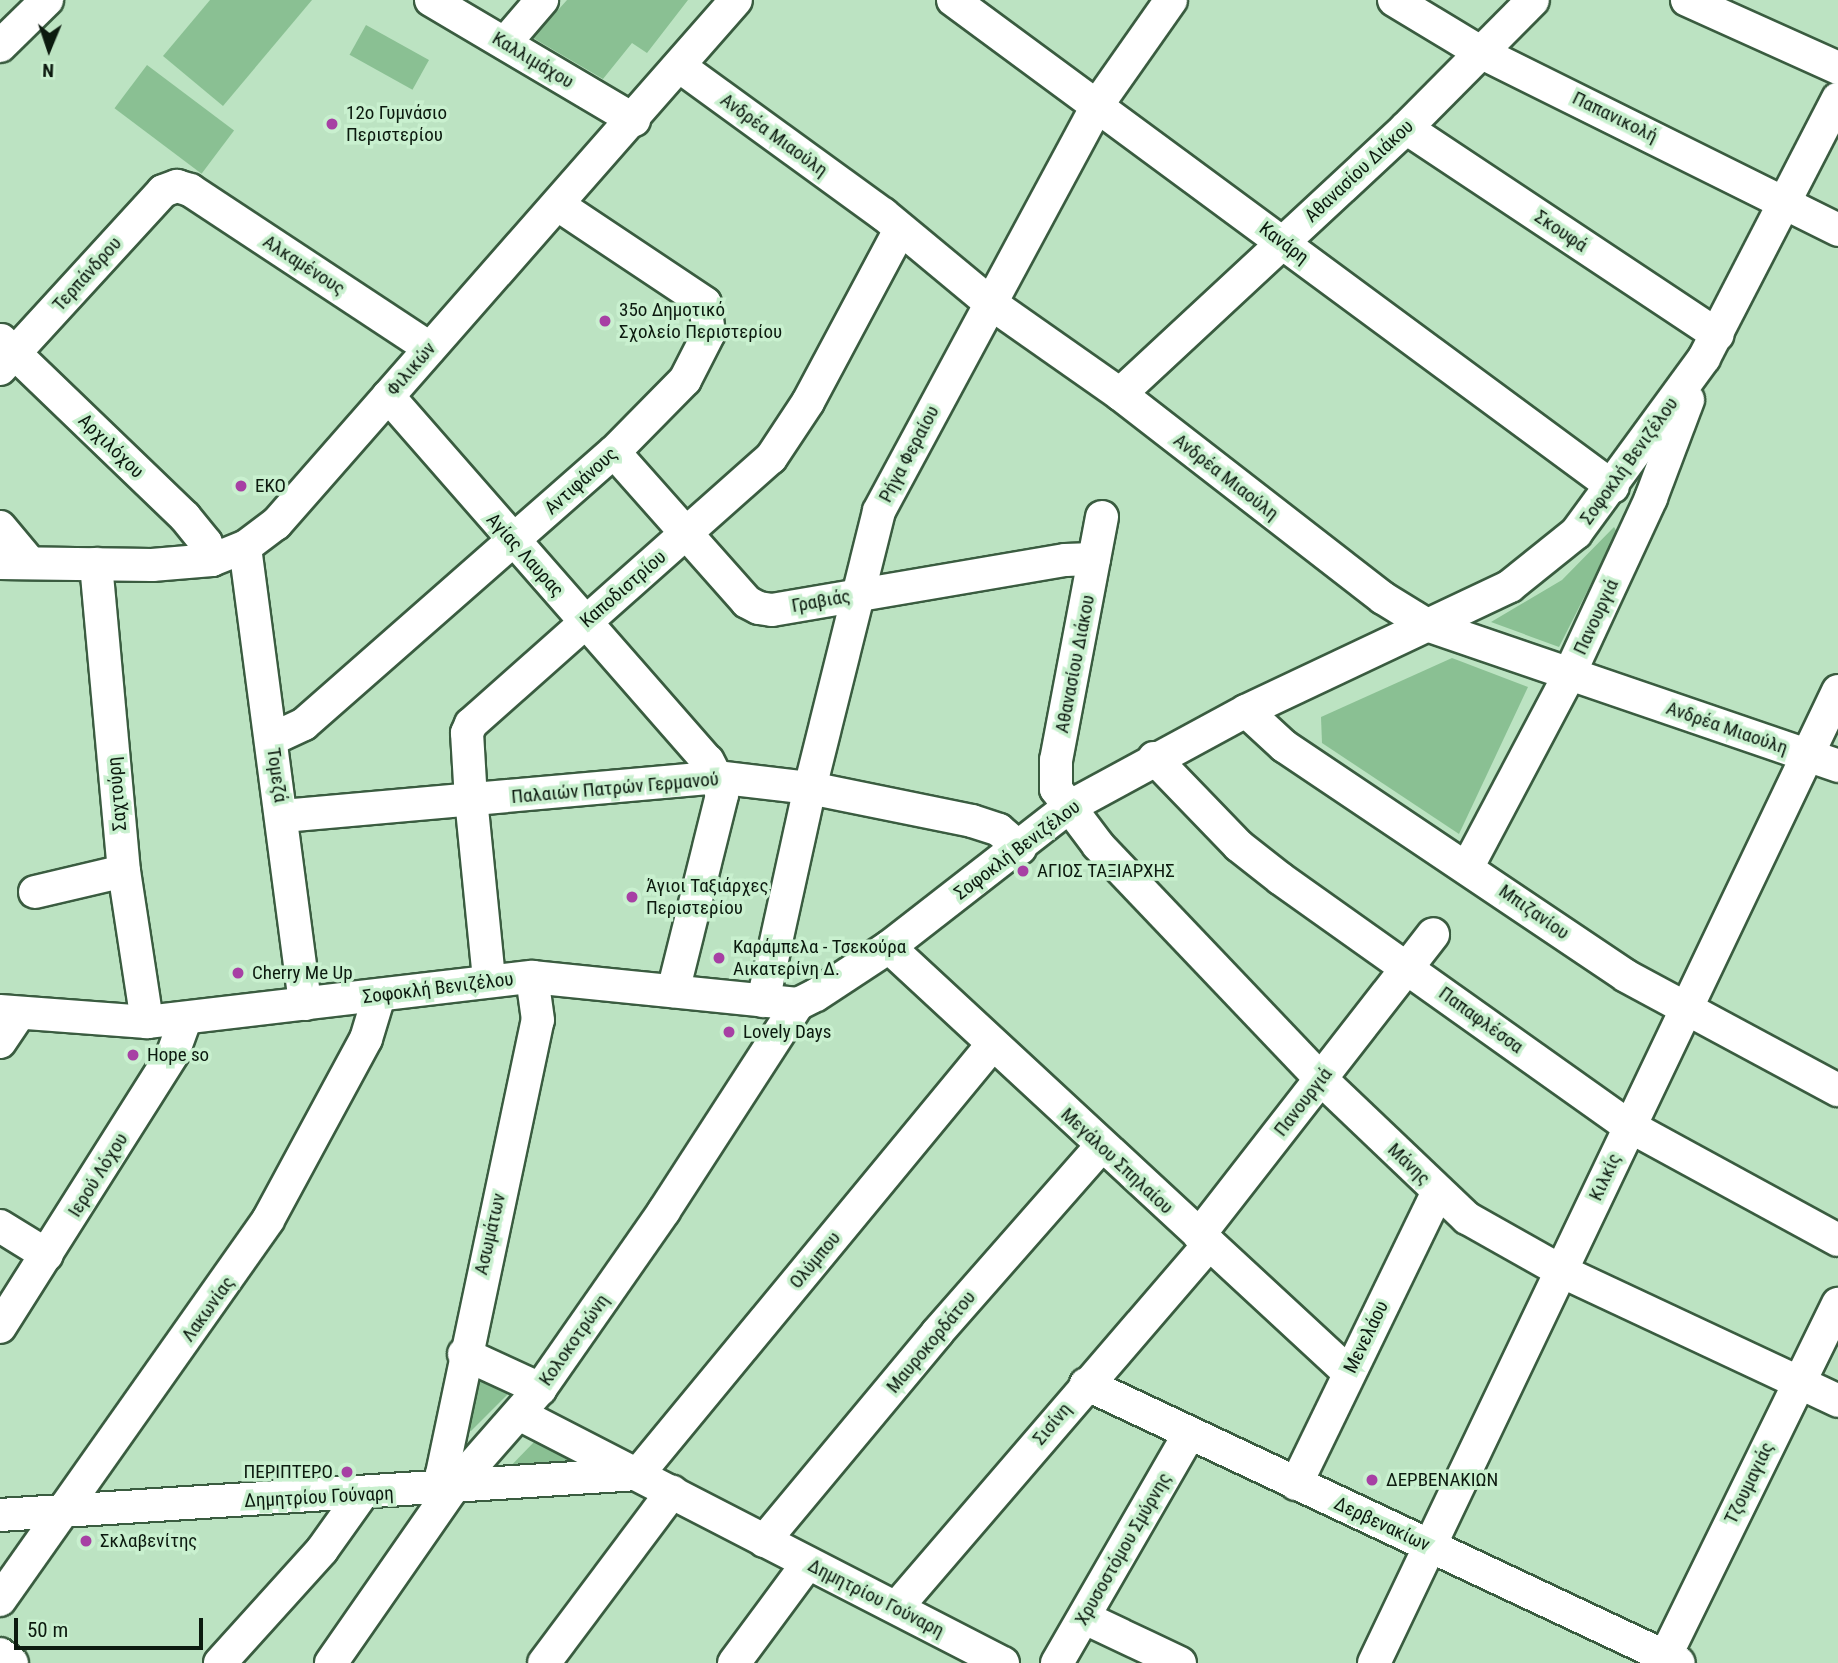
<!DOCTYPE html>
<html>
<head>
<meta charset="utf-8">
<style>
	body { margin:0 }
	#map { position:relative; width:1838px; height:1663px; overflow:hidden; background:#bce3c2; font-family:"Roboto Condensed",sans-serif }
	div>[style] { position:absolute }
	.green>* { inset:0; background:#8ac093; transform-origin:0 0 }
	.roads { filter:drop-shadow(2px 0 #3a5c40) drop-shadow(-2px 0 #3a5c40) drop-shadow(0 2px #3a5c40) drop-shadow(0 -2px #3a5c40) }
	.minor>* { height:32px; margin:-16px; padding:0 16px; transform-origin:16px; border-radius:16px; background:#fff }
	.dots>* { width:19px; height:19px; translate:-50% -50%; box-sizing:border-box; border:4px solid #c9f0cf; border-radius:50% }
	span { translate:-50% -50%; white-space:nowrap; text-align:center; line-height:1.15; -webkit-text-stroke:7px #c9f0cf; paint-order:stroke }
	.street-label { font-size:19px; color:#0c1a0f }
	.poi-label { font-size:19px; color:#0c1a0f }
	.left { translate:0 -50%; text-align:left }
	.right { translate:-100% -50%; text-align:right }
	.north { position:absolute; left:14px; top:14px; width:70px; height:70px; -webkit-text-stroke:5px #c9f0cf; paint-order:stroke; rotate:182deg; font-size:19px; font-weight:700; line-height:28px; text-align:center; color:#0c1a0f }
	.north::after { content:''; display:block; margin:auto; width:24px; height:32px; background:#0c1a0f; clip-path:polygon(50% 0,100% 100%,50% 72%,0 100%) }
	.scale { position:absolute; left:14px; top:1618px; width:189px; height:32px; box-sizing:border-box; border:4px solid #0c1a0f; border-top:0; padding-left:9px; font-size:21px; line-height:24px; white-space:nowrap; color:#0c1a0f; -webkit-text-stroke:5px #c9f0cf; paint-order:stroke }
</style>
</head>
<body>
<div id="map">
	<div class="green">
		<div style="clip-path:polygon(210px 0,312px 0,223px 106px,163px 56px)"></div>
		<div style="clip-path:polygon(567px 0,688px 0,647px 53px,632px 43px,603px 79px,533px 38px)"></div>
		<div style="left:366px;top:25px;width:72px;height:34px;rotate:29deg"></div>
		<div style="left:147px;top:65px;width:109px;height:54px;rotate:37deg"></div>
		<div style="clip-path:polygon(1614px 527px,1617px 532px,1559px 647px,1491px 622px,1562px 580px)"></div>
		<div style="clip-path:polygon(1452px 658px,1528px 687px,1459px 834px,1322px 743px,1321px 717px)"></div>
		<div style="clip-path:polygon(474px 1375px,512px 1390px,471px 1431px,466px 1430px)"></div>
		<div style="clip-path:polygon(535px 1441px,595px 1468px,500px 1477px)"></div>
	</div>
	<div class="roads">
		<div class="minor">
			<div style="left:431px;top:0;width:236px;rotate:30.6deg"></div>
			<div style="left:953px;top:0;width:820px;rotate:36.42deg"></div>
			<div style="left:1394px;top:0;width:103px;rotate:31.1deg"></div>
			<div style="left:1482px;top:53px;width:398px;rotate:26.4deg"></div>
			<div style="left:1687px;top:0;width:166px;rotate:24.2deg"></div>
			<div style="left:505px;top:43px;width:57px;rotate:-49.3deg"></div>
			<div style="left:0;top:46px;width:66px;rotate:-44.4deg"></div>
			<div style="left:679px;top:66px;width:252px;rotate:36deg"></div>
			<div style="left:883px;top:214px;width:138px;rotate:39.7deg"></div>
			<div style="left:989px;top:302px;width:160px;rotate:35.1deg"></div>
			<div style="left:1120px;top:394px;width:333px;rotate:37.8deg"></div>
			<div style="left:1383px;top:598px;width:52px;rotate:31.5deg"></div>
			<div style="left:1427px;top:625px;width:435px;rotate:18.9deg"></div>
			<div style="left:1406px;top:128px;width:374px;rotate:33.6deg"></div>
			<div style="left:1px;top:340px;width:255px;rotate:43.9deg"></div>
			<div style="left:185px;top:517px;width:33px;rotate:51deg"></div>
			<div style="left:206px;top:543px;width:18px;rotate:71deg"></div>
			<div style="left:0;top:369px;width:241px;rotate:-47.5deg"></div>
			<div style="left:163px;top:191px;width:15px;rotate:-20deg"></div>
			<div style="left:177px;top:186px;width:14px;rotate:17deg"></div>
			<div style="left:190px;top:190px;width:287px;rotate:33.4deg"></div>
			<div style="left:1120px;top:394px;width:391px;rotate:-42.9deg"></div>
			<div style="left:1406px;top:128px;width:180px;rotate:-45.2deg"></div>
			<div style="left:388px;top:396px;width:485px;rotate:48.8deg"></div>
			<div style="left:708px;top:761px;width:18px;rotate:63deg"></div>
			<div style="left:716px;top:777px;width:19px;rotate:72deg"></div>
			<div style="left:722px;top:795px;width:202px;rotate:104deg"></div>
			<div style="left:614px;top:452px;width:200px;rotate:48.4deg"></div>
			<div style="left:747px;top:602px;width:13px;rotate:27deg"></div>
			<div style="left:759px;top:608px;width:13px;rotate:9deg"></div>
			<div style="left:772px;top:610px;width:297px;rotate:-9.7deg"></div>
			<div style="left:1065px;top:560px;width:29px;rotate:-2deg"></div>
			<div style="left:1102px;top:517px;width:247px;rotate:100.7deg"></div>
			<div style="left:1056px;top:760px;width:29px;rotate:90deg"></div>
			<div style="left:1056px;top:789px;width:70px;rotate:53.1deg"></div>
			<div style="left:1098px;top:845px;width:323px;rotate:46.4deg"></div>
			<div style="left:1321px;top:1079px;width:202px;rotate:43.6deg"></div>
			<div style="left:1467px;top:1218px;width:108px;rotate:29.4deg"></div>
			<div style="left:1561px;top:1271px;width:306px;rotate:25.1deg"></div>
			<div style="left:0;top:527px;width:47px;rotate:50.2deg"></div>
			<div style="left:245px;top:547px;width:461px;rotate:82.5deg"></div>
			<div style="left:0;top:563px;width:152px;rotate:0.8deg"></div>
			<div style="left:152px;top:565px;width:60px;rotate:-4.8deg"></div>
			<div style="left:212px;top:560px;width:35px;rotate:-22deg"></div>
			<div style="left:245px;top:547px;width:39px;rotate:-37deg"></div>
			<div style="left:276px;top:524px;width:697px;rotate:-48.72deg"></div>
			<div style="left:96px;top:564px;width:308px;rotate:84.8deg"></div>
			<div style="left:124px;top:871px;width:153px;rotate:81.3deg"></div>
			<div style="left:1246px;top:711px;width:52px;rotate:42.6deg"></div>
			<div style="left:1284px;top:746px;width:412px;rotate:33.9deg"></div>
			<div style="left:1626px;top:976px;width:241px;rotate:28.3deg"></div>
			<div style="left:272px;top:739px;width:35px;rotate:-25deg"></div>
			<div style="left:304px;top:724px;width:412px;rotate:-41.3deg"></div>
			<div style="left:614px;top:452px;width:101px;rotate:-45.4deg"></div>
			<div style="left:685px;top:380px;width:53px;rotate:-62.9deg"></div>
			<div style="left:709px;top:333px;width:30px;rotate:-98deg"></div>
			<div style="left:705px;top:303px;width:177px;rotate:-146.3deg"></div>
			<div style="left:1154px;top:758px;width:122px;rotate:46deg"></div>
			<div style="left:1239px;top:846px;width:53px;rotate:38.2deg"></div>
			<div style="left:1281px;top:879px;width:427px;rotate:35.4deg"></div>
			<div style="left:1629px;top:1126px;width:238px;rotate:28.6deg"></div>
			<div style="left:283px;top:816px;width:435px;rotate:-5.1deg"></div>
			<div style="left:716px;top:777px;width:95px;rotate:6.7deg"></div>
			<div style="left:810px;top:788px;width:165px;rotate:11.5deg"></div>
			<div style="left:972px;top:821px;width:28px;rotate:18deg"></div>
			<div style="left:999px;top:830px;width:28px;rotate:41deg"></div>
			<div style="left:1468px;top:866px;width:216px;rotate:-62.1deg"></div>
			<div style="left:1569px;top:675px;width:195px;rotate:-65.1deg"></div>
			<div style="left:1651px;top:498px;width:105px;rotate:-69.3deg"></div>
			<div style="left:35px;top:892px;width:91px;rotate:-13.3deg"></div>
			<div style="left:889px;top:947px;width:626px;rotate:42.8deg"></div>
			<div style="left:489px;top:979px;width:180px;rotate:-95.7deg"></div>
			<div style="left:471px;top:800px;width:67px;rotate:-93.4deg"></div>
			<div style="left:467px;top:733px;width:10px;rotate:-66deg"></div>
			<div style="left:471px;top:724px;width:401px;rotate:-41.6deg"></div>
			<div style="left:771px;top:458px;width:67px;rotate:-56.5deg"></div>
			<div style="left:808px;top:402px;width:195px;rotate:-61.9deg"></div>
			<div style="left:763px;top:1001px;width:218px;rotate:-77.6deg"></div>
			<div style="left:810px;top:788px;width:285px;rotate:-76deg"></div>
			<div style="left:879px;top:511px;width:462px;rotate:-61.7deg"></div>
			<div style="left:1098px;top:104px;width:127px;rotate:-54.9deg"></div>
			<div style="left:0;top:1011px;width:147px;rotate:4.3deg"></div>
			<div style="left:147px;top:1022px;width:388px;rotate:-6.7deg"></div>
			<div style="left:532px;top:977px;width:267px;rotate:5.8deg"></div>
			<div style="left:798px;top:1004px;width:20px;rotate:-27deg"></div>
			<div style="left:816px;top:995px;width:87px;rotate:-33.3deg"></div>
			<div style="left:889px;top:947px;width:228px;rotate:-37.9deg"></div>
			<div style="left:1069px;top:807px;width:201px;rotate:-28.5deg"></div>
			<div style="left:1246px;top:711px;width:292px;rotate:-25.3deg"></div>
			<div style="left:1510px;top:586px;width:85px;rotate:-38.8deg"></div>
			<div style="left:1576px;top:533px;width:217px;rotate:-53.8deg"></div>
			<div style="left:1704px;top:358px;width:292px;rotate:-62.7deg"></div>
			<div style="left:0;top:1042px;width:34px;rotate:-56deg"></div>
			<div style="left:0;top:1226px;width:55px;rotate:31.7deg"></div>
			<div style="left:1199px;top:1235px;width:381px;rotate:-52.1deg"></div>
			<div style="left:0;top:1327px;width:324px;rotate:-57.7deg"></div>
			<div style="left:173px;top:1053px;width:37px;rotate:-70deg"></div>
			<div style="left:464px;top:1354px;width:84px;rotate:24.7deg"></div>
			<div style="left:1086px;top:1384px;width:655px;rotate:25.2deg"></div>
			<div style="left:521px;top:1415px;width:542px;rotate:27.23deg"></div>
			<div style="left:638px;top:1474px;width:556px;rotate:-50.47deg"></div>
			<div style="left:1296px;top:1484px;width:325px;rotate:-64.1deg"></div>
			<div style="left:452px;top:1489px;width:18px;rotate:-124deg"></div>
			<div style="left:442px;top:1474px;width:464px;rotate:-78.1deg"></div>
			<div style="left:538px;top:1020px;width:43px;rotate:-97.9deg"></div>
			<div style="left:0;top:1515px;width:639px;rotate:-3.68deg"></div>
			<div style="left:764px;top:1541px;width:271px;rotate:-50.2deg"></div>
			<div style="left:937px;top:1333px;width:249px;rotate:-48.7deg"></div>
			<div style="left:0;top:1600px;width:465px;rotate:-54.8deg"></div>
			<div style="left:268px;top:1220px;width:206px;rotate:-61.6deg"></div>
			<div style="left:366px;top:1039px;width:45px;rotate:-73.2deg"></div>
			<div style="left:897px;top:1607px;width:479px;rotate:-49.3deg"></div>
			<div style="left:1085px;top:1618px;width:105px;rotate:25.3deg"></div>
			<div style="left:0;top:1654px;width:15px;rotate:37deg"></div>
			<div style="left:220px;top:1663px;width:152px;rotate:-47.9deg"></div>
			<div style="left:322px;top:1550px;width:69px;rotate:-54.5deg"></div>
			<div style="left:331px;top:1663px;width:212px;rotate:-55.2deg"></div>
			<div style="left:452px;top:1489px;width:133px;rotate:-48.7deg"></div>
			<div style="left:540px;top:1389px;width:217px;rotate:-55.1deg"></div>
			<div style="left:664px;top:1211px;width:247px;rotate:-57.1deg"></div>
			<div style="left:544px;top:1663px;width:214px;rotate:-53.2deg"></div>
			<div style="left:734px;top:1663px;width:124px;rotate:-53.5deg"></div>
			<div style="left:1057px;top:1663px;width:264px;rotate:-60deg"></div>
			<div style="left:1374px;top:1663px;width:1077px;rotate:-64.48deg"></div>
			<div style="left:1662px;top:1663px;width:400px;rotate:-63.9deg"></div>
		</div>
	</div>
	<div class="dots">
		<div style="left:332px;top:124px;background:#a740a4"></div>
		<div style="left:605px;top:321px;background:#a740a4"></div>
		<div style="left:241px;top:486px;background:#a740a4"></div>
		<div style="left:1023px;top:871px;background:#a740a4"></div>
		<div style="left:632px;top:897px;background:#a740a4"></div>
		<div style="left:719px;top:958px;background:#a740a4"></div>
		<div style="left:238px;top:973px;background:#a740a4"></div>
		<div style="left:729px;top:1032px;background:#a740a4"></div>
		<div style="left:133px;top:1055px;background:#a740a4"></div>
		<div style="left:347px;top:1472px;background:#a740a4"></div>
		<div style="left:1372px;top:1480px;background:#a740a4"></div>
		<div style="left:86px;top:1541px;background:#a740a4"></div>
	</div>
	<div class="street-label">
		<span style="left:533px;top:60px;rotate:31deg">Καλλιμάχου</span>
		<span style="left:1615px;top:117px;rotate:26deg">Παπανικολή</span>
		<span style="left:774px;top:135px;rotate:36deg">Ανδρέα Μιαούλη</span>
		<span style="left:1359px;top:171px;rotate:-43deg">Αθανασίου Διάκου</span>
		<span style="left:1561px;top:231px;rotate:34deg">Σκουφά</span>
		<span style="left:1284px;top:243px;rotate:37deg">Κανάρη</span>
		<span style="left:304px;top:265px;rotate:33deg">Αλκαμένους</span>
		<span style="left:87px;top:274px;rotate:-48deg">Τερπάνδρου</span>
		<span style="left:411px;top:369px;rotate:-49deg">Φιλικών</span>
		<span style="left:111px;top:446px;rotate:44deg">Αρχιλόχου</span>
		<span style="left:909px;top:454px;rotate:-62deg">Ρήγα Φεραίου</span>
		<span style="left:1629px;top:461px;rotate:-54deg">Σοφοκλή Βενιζέλου</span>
		<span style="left:1226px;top:477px;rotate:38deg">Ανδρέα Μιαούλη</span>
		<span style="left:581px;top:481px;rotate:-42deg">Αντιφάνους</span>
		<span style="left:525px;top:555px;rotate:48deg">Αγίας Λαυρας</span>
		<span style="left:623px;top:589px;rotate:-41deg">Καποδιστρίου</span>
		<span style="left:821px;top:601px;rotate:-10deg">Γραβιάς</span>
		<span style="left:1596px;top:617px;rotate:-65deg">Πανουργιά</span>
		<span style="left:1075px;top:664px;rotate:-79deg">Αθανασίου Διάκου</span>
		<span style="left:1727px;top:728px;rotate:19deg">Ανδρέα Μιαούλη</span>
		<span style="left:277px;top:775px;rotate:82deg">Τομεζά</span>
		<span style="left:615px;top:788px;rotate:-5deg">Παλαιών Πατρών Γερμανού</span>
		<span style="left:117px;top:794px;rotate:-95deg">Σαχτούρη</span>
		<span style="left:1017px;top:850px;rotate:-37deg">Σοφοκλή Βενιζέλου</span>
		<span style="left:1534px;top:912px;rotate:35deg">Μπιζανίου</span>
		<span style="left:438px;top:988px;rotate:-7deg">Σοφοκλή Βενιζέλου</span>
		<span style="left:1481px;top:1020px;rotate:36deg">Παπαφλέσσα</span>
		<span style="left:1303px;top:1102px;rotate:-52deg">Πανουργιά</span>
		<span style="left:1117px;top:1161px;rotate:43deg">Μεγάλου Σπηλαίου</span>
		<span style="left:1409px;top:1164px;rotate:44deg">Μάνης</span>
		<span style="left:98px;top:1175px;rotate:-58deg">Ιερού Λόχου</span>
		<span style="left:1605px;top:1177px;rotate:-65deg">Κιλκίς</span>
		<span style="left:490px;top:1234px;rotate:-77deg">Ασωμάτων</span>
		<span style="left:815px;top:1260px;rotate:-50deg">Ολύμπου</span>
		<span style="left:208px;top:1309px;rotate:-54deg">Λακωνίας</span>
		<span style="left:1366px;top:1337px;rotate:-64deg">Μενελάου</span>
		<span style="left:574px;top:1340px;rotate:-55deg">Κολοκοτρώνη</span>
		<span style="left:931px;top:1342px;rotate:-50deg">Μαυροκορδάτου</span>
		<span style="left:1052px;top:1424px;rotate:-50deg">Σισίνη</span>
		<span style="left:1749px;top:1483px;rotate:-64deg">Τζουμαγιάς</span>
		<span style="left:319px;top:1497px;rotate:-3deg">Δημητρίου Γούναρη</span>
		<span style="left:1382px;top:1524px;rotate:25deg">Δερβενακίων</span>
		<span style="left:1123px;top:1549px;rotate:-60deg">Χρυσοστόμου Σμύρνης</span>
		<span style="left:876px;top:1598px;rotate:27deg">Δημητρίου Γούναρη</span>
	</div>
	<div class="poi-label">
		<span class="left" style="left:346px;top:124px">12ο Γυμνάσιο<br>Περιστερίου</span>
		<span class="left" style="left:619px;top:321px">35ο Δημοτικό<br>Σχολείο Περιστερίου</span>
		<span class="left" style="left:255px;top:486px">EKO</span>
		<span class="left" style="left:1037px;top:871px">ΑΓΙΟΣ ΤΑΞΙΑΡΧΗΣ</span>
		<span class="left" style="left:646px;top:897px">Άγιοι Ταξιάρχες<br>Περιστερίου</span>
		<span class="left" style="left:733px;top:958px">Καράμπελα - Τσεκούρα<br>Αικατερίνη Δ.</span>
		<span class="left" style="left:252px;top:973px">Cherry Me Up</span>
		<span class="left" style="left:743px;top:1032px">Lovely Days</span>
		<span class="left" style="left:147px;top:1055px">Hope so</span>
		<span class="right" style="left:333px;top:1472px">ΠΕΡΙΠΤΕΡΟ</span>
		<span class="left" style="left:1386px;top:1480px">ΔΕΡΒΕΝΑΚΙΩΝ</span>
		<span class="left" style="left:100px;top:1541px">Σκλαβενίτης</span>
	</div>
	<div class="north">N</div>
	<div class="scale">50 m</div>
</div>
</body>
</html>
